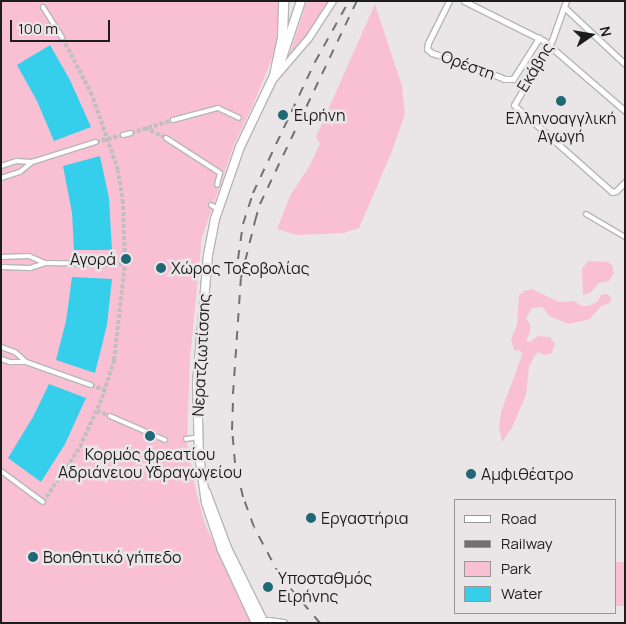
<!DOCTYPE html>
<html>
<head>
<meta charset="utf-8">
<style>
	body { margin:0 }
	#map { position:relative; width:626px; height:624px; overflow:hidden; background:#eae6e7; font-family:Manrope,sans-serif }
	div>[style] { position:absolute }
	.green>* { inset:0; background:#f9c0d3; transform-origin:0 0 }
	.water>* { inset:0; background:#35cfeb }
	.pedestrian-tunnel>* { height:4px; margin-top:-2px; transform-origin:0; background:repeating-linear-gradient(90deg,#c1bebf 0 4px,transparent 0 6px) }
	.roads { filter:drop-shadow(1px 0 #b8b5b6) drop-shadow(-1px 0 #b8b5b6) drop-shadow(0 1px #b8b5b6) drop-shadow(0 -1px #b8b5b6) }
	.pedestrian>* { height:4px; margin:-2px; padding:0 2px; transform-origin:2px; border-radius:2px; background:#fff }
	.minor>* { height:5px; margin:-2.5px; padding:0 2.5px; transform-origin:2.5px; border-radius:2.5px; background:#fff }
	.tertiary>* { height:6px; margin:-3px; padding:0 3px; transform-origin:3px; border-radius:3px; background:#fff }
	.secondary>* { height:8px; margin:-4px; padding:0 4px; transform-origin:4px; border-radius:4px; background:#fff }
	.primary>* { height:9px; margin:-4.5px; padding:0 4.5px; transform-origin:4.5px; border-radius:4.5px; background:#fff }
	.rail>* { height:2px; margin-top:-1px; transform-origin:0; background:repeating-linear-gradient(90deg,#727070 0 9px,transparent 0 18px) }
	.dots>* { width:14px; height:14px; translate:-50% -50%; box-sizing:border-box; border:2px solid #eae6e7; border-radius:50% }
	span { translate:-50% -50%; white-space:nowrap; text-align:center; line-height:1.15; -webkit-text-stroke:5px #eae6e7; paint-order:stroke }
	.street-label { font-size:16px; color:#1e1d1d }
	.poi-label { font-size:16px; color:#1e1d1d }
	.left { translate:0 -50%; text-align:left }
	.right { translate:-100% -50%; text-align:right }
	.frame { position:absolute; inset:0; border:2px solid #1e1d1d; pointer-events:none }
	.legend { position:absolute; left:454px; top:499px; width:162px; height:115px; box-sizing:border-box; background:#eae6e7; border:1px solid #989696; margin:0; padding:6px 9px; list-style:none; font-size:15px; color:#1e1d1d }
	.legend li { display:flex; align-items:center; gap:10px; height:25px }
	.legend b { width:25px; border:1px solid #989696 }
	.north { position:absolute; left:566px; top:10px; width:50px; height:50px; -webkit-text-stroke:4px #eae6e7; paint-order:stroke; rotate:77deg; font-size:14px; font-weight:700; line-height:20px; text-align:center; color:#1e1d1d }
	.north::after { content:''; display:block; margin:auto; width:18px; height:22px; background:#1e1d1d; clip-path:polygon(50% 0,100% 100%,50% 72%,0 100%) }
	.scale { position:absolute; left:10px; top:20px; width:100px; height:22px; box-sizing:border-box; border:2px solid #1e1d1d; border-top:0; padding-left:6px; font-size:15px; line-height:18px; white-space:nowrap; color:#1e1d1d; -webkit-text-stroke:4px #eae6e7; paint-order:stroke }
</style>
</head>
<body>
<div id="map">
	<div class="green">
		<div style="clip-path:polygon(1px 1px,279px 1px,277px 40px,271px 61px,254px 103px,234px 145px,202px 237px,190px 360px,187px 441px,196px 491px,205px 524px,251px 623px,1px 623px)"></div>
		<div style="clip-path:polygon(307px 1px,329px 1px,310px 32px,289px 56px)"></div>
		<div style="clip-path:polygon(375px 4px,402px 86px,405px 114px,391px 154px,359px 228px,344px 233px,297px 235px,277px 229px,291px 194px,309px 167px,320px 144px,316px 137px)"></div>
		<div style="clip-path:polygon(588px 261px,608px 262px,612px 265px,614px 273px,609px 281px,599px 283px,590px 293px,583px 295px,582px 269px)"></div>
		<div style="clip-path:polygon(532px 289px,559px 302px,574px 301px,582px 306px,589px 306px,597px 302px,601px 295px,607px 294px,612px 298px,610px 303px,601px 306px,590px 319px,569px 324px,549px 316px,543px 307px,532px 308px,526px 318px,530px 324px,530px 333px,526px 340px,530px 342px,538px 336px,550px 337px,555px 344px,552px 353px,544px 355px,538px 352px,534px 357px,529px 367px,526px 395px,512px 428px,502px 442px,499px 427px,501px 412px,522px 355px,521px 351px,514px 350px,511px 339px,517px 325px,519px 295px,524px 291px)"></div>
		<div style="left:625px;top:562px;width:44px;height:10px;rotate:90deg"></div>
	</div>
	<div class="water">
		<div style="clip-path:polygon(50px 45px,70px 80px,91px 127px,54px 141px,37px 101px,17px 65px)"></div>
		<div style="clip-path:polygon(100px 156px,109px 198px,112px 250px,74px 250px,72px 213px,63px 166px)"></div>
		<div style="clip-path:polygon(72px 277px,112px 279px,107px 325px,95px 373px,56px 360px,66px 321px)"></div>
		<div style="clip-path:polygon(49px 384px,86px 398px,65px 444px,41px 482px,8px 458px,33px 417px)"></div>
	</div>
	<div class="pedestrian-tunnel">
		<div style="left:145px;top:128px;width:23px;rotate:25deg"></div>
		<div style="left:131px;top:133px;width:44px;rotate:-17.2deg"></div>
		<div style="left:96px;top:142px;width:28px;rotate:-15deg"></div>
		<div style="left:113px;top:264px;width:12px"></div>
		<div style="left:91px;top:385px;width:15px;rotate:20deg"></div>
		<div style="left:97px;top:411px;width:14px;rotate:21deg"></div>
		<div style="left:43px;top:502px;width:66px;rotate:-56.1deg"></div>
		<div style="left:80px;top:447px;width:54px;rotate:-65.8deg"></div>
		<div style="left:102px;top:398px;width:40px;rotate:-72deg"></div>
		<div style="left:114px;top:360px;width:97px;rotate:-83.5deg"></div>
		<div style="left:125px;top:264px;width:61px;rotate:-91.9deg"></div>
		<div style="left:123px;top:203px;width:33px;rotate:-99deg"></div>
		<div style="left:118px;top:170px;width:79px;rotate:-109.1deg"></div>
		<div style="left:92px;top:95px;width:65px;rotate:-117.3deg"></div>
	</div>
	<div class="roads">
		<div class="pedestrian">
			<div style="left:43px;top:7px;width:36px;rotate:58deg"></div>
			<div style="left:173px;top:120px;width:47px;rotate:-14.9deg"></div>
			<div style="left:218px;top:108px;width:23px;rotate:25deg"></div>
			<div style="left:123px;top:135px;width:8px;rotate:-14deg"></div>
			<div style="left:166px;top:138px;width:64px;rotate:32.9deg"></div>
			<div style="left:220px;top:173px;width:12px;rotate:104deg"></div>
			<div style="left:1px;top:166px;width:16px;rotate:-18deg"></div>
			<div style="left:16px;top:161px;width:16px;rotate:4deg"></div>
			<div style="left:32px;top:162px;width:67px;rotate:-17.4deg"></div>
			<div style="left:1px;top:178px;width:20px;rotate:-18deg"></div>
			<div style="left:20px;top:172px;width:16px;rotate:-40deg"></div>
			<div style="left:211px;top:205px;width:8px;rotate:30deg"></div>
			<div style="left:586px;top:214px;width:45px;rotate:30.5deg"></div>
			<div style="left:1px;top:257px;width:28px;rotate:-2deg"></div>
			<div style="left:29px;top:256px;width:17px;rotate:24deg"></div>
			<div style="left:45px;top:263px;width:68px;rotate:0.8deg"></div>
			<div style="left:1px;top:267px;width:29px;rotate:2deg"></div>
			<div style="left:30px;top:268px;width:16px;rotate:-18deg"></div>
			<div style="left:1px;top:347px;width:15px;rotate:20deg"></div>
			<div style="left:15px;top:352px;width:15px;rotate:42deg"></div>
			<div style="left:26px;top:362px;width:69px;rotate:19.5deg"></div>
			<div style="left:1px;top:359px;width:9px;rotate:18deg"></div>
			<div style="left:10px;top:362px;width:16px"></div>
			<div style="left:110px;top:416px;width:60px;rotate:23.6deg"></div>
			<div style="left:186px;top:439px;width:12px;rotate:-9deg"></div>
			<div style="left:1px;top:471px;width:52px;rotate:36.4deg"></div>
		</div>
		<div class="minor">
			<div style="left:449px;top:1px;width:47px;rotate:116.6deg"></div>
			<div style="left:428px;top:43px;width:6px;rotate:99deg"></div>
			<div style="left:427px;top:49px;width:6px;rotate:39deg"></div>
			<div style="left:432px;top:53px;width:40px;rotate:18deg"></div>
			<div style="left:470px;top:65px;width:37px;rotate:22deg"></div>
			<div style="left:504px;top:79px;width:9px"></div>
			<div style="left:513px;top:79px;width:49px;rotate:-57.6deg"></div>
			<div style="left:464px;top:1px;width:89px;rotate:26.6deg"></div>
			<div style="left:544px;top:41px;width:107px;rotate:40.8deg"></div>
			<div style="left:566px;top:1px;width:41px;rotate:109.7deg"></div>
			<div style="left:552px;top:40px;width:75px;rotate:120.3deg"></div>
			<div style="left:514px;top:105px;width:131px;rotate:41.6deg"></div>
			<div style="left:612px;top:192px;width:4px;rotate:-14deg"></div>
			<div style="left:616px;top:191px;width:13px;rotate:-45deg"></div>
			<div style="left:564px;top:7px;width:83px;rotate:43.1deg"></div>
		</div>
		<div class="tertiary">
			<div style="left:273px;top:80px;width:55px;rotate:-49.4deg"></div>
			<div style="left:309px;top:38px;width:44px;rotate:-57deg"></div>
			<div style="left:261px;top:623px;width:8px;rotate:-14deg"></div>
			<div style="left:269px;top:621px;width:15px;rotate:8deg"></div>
		</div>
		<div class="secondary">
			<div style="left:206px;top:492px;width:60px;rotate:69.4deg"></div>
			<div style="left:227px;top:548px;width:84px;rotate:63.7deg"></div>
			<div style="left:256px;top:623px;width:81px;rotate:-115deg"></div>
			<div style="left:222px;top:550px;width:50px;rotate:-108.8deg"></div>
			<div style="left:206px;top:503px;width:49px;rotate:-98.3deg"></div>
			<div style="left:199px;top:455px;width:72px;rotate:-91.6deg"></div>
			<div style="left:197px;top:383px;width:128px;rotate:-85.1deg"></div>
			<div style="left:208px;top:255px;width:37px;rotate:-79deg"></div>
			<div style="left:215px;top:219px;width:76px;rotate:-70.9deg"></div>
			<div style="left:240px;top:147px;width:95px;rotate:-64.5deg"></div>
			<div style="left:281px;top:61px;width:63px;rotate:-71.6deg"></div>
		</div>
		<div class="primary">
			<div style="left:274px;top:75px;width:40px;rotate:-78deg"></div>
			<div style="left:282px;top:36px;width:35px;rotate:-88deg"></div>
		</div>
	</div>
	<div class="rail">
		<div style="left:238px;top:259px;width:35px;rotate:-82deg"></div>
		<div style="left:243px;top:224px;width:33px;rotate:-72deg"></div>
		<div style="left:253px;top:193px;width:145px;rotate:-64.7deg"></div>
		<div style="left:315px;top:62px;width:70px;rotate:-60.9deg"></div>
		<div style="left:320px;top:623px;width:62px;rotate:-130.4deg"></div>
		<div style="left:280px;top:576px;width:55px;rotate:-118deg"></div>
		<div style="left:254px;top:527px;width:32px;rotate:-110deg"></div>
		<div style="left:243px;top:497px;width:35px;rotate:-103deg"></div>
		<div style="left:235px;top:463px;width:33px;rotate:-95deg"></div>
		<div style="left:232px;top:430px;width:36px;rotate:-88deg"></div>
		<div style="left:233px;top:394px;width:116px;rotate:-86.1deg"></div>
		<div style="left:241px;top:278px;width:59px;rotate:-76.2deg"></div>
		<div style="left:255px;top:221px;width:18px;rotate:-74deg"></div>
		<div style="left:260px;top:204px;width:225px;rotate:-64.5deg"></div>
	</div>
	<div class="dots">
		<div style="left:561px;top:101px;background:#206875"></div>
		<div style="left:283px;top:115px;background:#206875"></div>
		<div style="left:126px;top:259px;background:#206875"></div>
		<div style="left:161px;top:268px;background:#206875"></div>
		<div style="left:150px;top:436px;background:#206875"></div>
		<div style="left:471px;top:474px;background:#206875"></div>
		<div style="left:311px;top:518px;background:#206875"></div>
		<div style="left:33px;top:557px;background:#206875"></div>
		<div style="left:268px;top:587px;background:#206875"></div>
	</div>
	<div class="street-label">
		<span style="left:468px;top:65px;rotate:20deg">Ορέστη</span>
		<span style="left:535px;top:67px;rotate:-59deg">Εκάβης</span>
		<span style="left:201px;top:355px;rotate:-87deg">Νερατζιωτίσσης</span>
	</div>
	<div class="poi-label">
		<span class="left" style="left:294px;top:115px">Ειρήνη</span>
		<span style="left:561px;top:127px">Ελληνοαγγλική<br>Αγωγή</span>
		<span class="right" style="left:116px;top:259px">Αγορά</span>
		<span class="left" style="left:171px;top:268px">Χώρος Τοξοβολίας</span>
		<span style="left:150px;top:463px">Κορμός φρεατίου<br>Αδριάνειου Υδραγωγείου</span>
		<span class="left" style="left:481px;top:474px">Αμφιθέατρο</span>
		<span class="left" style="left:321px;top:518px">Εργαστήρια</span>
		<span class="left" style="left:43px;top:557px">Βοηθητικό γήπεδο</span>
		<span class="left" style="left:278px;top:587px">Υποσταθμός<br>Ειρήνης</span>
	</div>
	<div class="frame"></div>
	<ul class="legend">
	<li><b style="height:6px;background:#fff"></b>Road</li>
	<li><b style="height:6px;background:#727070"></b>Railway</li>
	<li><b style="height:14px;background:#f9c0d3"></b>Park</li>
	<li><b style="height:14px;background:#35cfeb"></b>Water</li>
	</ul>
	<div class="north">N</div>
	<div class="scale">100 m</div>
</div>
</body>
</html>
